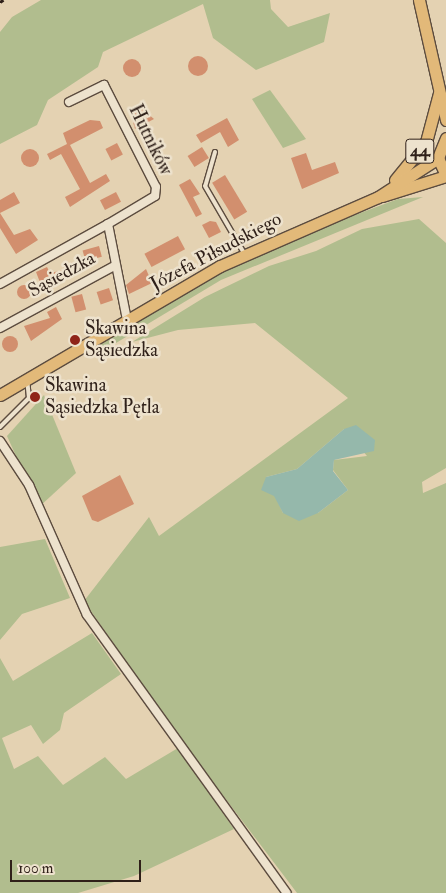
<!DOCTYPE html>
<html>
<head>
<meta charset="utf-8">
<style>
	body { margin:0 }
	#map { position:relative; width:446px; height:893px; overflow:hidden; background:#e4d2b2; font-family:"IM FELL Double Pica",serif }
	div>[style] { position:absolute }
	.green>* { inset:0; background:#b1bd8e }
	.water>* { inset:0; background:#95b8ab }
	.building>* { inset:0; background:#d28f6e; transform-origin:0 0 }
	.round { border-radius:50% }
	.roads { filter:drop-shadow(1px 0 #5c4c3f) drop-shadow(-1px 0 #5c4c3f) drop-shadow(0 1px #5c4c3f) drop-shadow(0 -1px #5c4c3f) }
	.lane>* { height:4px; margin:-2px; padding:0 2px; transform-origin:2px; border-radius:2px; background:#ede2cd }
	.street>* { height:8px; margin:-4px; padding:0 4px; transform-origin:4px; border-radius:4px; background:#ede2cd }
	.primary>* { height:11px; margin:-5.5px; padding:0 5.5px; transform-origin:5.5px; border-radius:5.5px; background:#e2b979 }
	.rail>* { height:2.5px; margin-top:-1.25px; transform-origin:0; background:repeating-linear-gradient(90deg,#2f2019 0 9px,transparent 0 18px) }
	.dots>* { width:14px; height:14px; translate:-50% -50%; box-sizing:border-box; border:2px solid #ede2cd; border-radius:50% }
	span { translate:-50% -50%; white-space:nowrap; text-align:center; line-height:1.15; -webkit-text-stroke:5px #ede2cd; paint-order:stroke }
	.shield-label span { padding:1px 4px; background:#ede2cd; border:1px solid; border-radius:4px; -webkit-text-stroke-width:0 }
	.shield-label { font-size:18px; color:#2f2019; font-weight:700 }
	.street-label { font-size:19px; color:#2f2019 }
	.poi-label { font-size:19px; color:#2f2019 }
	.left { translate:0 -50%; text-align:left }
	.scale { position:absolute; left:10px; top:860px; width:131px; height:22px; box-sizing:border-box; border:2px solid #2f2019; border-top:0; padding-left:6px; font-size:15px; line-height:18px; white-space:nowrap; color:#2f2019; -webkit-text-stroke:4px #ede2cd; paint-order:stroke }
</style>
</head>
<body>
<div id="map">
	<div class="green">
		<div style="clip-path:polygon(41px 0,270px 0,271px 9px,288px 27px,330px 13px,324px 42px,256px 70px,213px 38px,203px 4px,103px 52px,98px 67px,48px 100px,37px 125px,0 144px,0 32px,12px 17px)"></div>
		<div style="clip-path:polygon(270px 90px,306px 139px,283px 148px,252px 99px)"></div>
		<div style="clip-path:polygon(423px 197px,221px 280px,91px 358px,93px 350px,179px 294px,274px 245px,398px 199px)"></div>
		<div style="clip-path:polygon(evenodd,419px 219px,446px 243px,446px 468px,422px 482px,423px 493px,446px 483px,446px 893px,297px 893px,174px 731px,84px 601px,149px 517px,159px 536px,348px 398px,255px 323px,178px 330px,132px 342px,205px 297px,269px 266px,316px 251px,362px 229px,419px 219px,344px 429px,367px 456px,334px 460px,333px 470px,348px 490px,318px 513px,283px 513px,266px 477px,297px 469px,344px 429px)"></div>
		<div style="clip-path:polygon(44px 395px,76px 473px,39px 507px,7px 436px)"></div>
		<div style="clip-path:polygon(45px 539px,70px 598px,22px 614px,0 640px,0 547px)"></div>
		<div style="clip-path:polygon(92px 633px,121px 674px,64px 713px,60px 730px,43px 744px,31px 725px,2px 738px,14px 769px,38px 756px,63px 785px,105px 757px,126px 779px,178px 748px,234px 829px,134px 876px,78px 893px,0 893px,0 658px,13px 681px)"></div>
	</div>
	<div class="water">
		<div style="clip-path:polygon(356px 425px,375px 440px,374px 451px,334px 460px,333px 471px,348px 490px,318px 513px,299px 521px,283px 513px,274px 496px,261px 490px,266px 477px,297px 469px,344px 429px)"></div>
	</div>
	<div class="building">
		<div class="round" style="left:188px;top:56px;width:20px;height:20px"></div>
		<div class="round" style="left:123px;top:59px;width:18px;height:18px"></div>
		<div style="clip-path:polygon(142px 109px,154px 119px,135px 129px,131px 115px)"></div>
		<div style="clip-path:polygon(227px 118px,239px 140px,228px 147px,220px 132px,201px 143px,196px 135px)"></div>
		<div style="clip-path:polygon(90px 120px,100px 121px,103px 128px,70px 145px,90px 183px,106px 174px,110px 181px,70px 207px,65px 197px,80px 189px,61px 154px,50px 160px,47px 154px,67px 144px,63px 133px)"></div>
		<div style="left:117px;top:143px;width:13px;height:13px;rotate:63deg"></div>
		<div style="left:202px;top:147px;width:13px;height:17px;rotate:58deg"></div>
		<div class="round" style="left:21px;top:149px;width:18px;height:18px"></div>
		<div style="clip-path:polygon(306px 153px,312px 170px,335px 162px,339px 173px,302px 189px,291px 158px)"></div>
		<div style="left:225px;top:175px;width:43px;height:15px;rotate:59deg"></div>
		<div style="clip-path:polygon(190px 179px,200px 194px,193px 197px,202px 214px,196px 217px,179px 185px)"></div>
		<div style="clip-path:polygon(14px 192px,20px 203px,0 213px,14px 235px,30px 229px,38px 240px,16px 254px,0 228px,0 200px)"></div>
		<div style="left:116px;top:192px;width:11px;height:18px;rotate:63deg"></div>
		<div style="clip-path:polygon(210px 221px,216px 222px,221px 232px,209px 238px,202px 225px)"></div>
		<div style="left:178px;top:236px;width:15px;height:38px;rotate:62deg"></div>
		<div style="left:99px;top:246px;width:11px;height:17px;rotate:75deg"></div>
		<div style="clip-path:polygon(75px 262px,77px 274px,41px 285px,36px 272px,47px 267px,50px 273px,64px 270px,63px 265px)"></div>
		<div style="clip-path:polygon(146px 269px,152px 283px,129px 294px,126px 285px)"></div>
		<div class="round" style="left:17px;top:285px;width:14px;height:14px"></div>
		<div style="left:109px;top:288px;width:13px;height:13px;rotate:72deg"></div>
		<div style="left:82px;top:294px;width:16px;height:11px;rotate:75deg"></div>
		<div style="clip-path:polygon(56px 307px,62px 319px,31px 341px,24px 326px,50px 318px,47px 312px)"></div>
		<div class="round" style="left:2px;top:336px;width:16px;height:16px"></div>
		<div style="clip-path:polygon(120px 475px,134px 504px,98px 522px,92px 520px,82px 496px)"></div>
	</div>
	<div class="roads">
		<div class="lane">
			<div style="left:215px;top:152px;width:35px;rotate:106deg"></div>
			<div style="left:205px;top:186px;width:78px;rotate:59.8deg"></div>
			<div style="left:0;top:427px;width:41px;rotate:-45deg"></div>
			<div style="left:29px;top:398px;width:18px;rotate:-96deg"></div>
		</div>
		<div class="street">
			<div style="left:69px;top:102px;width:39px;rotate:-26deg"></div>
			<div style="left:104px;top:85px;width:114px;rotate:63deg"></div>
			<div style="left:156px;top:187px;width:9px;rotate:96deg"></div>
			<div style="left:155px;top:196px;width:55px;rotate:149.2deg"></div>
			<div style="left:108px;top:224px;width:98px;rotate:78.8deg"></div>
			<div style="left:0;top:284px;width:124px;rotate:-29.1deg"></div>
			<div style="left:0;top:328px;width:130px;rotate:-28.5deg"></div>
			<div style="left:0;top:441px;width:53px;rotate:56.6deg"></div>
			<div style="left:29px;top:485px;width:142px;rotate:66deg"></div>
			<div style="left:87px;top:615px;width:342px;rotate:54.3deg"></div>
		</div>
		<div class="primary">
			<div style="left:419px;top:0;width:123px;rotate:77.3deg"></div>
			<div style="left:446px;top:138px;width:22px;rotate:112deg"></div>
			<div style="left:438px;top:158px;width:19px;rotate:65deg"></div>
			<div style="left:395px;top:180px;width:49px;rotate:-50.8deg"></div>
			<div style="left:426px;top:142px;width:51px;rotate:-75.1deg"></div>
			<div style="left:382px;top:196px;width:67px;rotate:-17.4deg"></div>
			<div style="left:0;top:395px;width:255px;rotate:-30.4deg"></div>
			<div style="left:220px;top:266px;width:172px;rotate:-23.6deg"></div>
			<div style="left:378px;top:197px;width:72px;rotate:-33deg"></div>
		</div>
	</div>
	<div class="rail">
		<div style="left:0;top:2px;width:4px;rotate:-34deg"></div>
	</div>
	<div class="dots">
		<div style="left:75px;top:340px;background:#8f2418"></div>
		<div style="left:35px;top:397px;background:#8f2418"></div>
	</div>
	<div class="shield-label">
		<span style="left:420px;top:151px">44</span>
	</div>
	<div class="street-label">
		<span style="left:150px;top:140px;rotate:64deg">Hutników</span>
		<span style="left:216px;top:252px;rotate:-28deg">Józefa Piłsudskiego</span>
		<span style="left:62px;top:275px;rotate:-29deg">Sąsiedzka</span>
	</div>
	<div class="poi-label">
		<span class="left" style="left:85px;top:340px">Skawina<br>Sąsiedzka</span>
		<span class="left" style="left:45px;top:397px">Skawina<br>Sąsiedzka Pętla</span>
	</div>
	<div class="scale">100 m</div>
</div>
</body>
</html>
